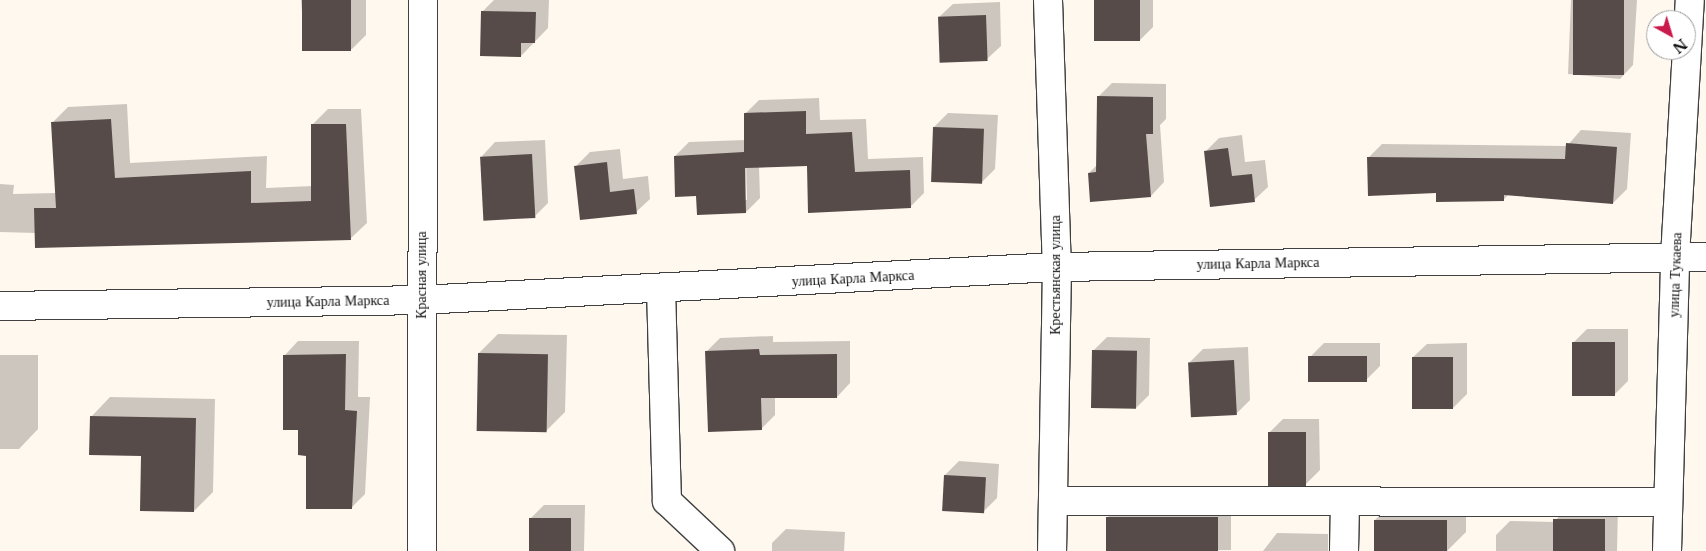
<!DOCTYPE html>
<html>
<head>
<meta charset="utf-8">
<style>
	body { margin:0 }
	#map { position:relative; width:1706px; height:551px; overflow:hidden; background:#fff8ee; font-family:"Libre Baskerville",serif }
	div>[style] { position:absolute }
	.shadow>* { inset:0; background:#0003 }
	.building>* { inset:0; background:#574b49; transform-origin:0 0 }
	.roads { filter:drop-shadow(1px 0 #404040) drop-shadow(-1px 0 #404040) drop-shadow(0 1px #404040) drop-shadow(0 -1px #404040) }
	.minor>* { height:28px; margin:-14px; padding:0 14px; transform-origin:14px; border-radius:14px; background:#fff }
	span { translate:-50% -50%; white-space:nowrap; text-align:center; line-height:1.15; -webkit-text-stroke:5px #fff; paint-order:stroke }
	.street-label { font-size:14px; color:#0d0d0d }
	.north { position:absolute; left:1646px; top:10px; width:50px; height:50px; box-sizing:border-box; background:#fff; border:1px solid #9e9e9e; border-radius:50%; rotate:141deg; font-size:14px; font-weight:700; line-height:20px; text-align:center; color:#0d0d0d }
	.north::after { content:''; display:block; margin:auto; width:18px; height:22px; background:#ca194b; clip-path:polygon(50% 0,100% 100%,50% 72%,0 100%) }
</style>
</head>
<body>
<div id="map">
	<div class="shadow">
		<div style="clip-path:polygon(301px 0,366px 0,366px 35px,352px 49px,305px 50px)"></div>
		<div style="clip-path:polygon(494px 0,549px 0,548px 28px,521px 56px,482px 12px)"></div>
		<div style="clip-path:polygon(1095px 0,1153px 0,1153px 27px,1139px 41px)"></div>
		<div style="clip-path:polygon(1571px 0,1637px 0,1633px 65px,1620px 79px,1568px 74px)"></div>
		<div style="clip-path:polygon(1000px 2px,1001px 46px,987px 59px,939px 17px,953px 4px)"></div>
		<div style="clip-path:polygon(1112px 83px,1166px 84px,1166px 119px,1160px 125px,1164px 182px,1151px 196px,1089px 173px,1097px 165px,1098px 97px)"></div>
		<div style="clip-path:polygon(evenodd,819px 98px,820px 120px,866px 119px,868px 159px,923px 157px,924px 193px,910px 207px,808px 165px,759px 166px,760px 198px,746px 212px,697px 194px,675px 156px,689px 142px,745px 140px,745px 114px,759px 100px,819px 98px,746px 161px,747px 200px,745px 200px,746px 161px)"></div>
		<div style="clip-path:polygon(127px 104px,130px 163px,267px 156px,266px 188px,313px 186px,312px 125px,328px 109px,361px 109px,367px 223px,351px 238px,36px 247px,36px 233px,0 232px,0 184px,14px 185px,13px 194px,56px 193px,52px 123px,68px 107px)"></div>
		<div style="clip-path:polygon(948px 113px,998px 115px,995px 169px,981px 183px,934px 127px)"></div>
		<div style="clip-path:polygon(1581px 130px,1631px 133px,1627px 189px,1613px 203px,1509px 194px,1503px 200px,1437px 191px,1368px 158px,1382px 144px,1567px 146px)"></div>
		<div style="clip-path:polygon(1242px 135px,1245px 162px,1265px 160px,1268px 187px,1254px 200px,1205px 152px,1219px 138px)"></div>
		<div style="clip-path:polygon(545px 140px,548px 203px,534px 217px,482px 156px,495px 142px)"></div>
		<div style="clip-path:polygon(620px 149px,623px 179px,648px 176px,650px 199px,636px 212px,576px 166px,590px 152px)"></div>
		<div style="clip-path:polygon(1587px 329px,1628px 329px,1628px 381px,1614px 395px,1573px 343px)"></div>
		<div style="clip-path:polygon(498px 334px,567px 335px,565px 412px,546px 431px,479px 353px)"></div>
		<div style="clip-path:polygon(773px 336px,773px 342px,850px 341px,850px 383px,837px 397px,775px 397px,775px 415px,761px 429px,707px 351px,720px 338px)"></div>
		<div style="clip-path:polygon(1107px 337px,1150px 338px,1149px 395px,1135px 409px,1093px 351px)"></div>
		<div style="clip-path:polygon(298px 341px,359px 341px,358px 397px,370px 397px,365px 494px,351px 508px,307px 454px,285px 355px)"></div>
		<div style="clip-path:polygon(1324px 343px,1380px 343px,1380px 366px,1366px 380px,1310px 357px)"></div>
		<div style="clip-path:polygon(1467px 343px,1467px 394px,1453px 408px,1413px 357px,1427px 344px)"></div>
		<div style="clip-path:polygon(1248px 347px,1250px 400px,1236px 414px,1189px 363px,1203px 349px)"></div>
		<div style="clip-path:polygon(0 355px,38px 355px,38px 429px,19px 449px,0 449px)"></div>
		<div style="clip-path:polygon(110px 397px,215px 399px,213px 492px,194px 511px,142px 455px,91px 417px)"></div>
		<div style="clip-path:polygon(1283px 419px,1319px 419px,1320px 470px,1306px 484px,1269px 433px)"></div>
		<div style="clip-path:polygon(959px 461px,999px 464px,997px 498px,983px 512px,943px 510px,945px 475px)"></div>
		<div style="clip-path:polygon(1394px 501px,1466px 501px,1466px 532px,1447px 551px,1375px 551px,1375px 520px)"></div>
		<div style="clip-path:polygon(1122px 503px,1231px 504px,1231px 550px,1107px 551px,1108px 517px)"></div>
		<div style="clip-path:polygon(544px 505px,585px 505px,584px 551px,530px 551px,530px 519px)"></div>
		<div style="clip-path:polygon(1568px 506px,1618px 506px,1617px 551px,1496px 551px,1496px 535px,1510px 521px,1554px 522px)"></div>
		<div style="clip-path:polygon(786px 529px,845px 532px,844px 551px,772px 551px,772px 543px)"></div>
		<div style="clip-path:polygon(1277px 533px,1328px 534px,1328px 551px,1263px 551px)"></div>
	</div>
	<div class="building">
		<div style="left:302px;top:0;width:49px;height:51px"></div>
		<div style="left:1094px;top:0;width:46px;height:41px"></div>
		<div style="left:1573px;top:0;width:51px;height:75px"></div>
		<div style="clip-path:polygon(481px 11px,536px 12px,535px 43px,521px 43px,521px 57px,480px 56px)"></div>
		<div style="left:986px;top:15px;width:46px;height:48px;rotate:88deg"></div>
		<div style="clip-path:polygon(1097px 96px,1153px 97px,1153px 134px,1146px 134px,1151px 197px,1090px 202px,1088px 173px,1096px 172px)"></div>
		<div style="clip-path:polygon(806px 111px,806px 134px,852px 132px,855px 172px,910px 170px,911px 208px,808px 213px,807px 166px,745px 168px,746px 213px,697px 215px,696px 196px,675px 197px,674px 156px,744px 152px,744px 113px)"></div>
		<div style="clip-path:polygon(111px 119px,115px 178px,251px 171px,251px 203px,311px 201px,311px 124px,346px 124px,351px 240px,35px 248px,34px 208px,56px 208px,51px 122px)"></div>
		<div style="left:933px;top:127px;width:51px;height:55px;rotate:2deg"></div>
		<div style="clip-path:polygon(1566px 143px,1617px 147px,1613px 204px,1504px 195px,1504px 201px,1436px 202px,1436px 193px,1368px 196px,1367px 157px,1565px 159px)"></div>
		<div style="clip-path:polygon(1228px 148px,1232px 176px,1252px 174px,1255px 202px,1210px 207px,1204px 151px)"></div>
		<div style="left:532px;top:154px;width:64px;height:52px;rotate:87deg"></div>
		<div style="clip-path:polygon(607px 162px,610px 192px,634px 189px,637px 214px,580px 220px,574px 166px)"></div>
		<div style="left:1615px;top:342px;width:54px;height:43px;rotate:90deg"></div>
		<div style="clip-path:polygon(759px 349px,760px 355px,837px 354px,837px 398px,761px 398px,762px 430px,708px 432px,705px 351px)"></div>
		<div style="left:1092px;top:350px;width:45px;height:58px;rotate:1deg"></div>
		<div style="left:478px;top:353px;width:70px;height:78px;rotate:1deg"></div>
		<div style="clip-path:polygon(346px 354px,345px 410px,357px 411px,352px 509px,306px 509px,306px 456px,298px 455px,298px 430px,283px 430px,283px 355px)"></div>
		<div style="left:1308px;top:356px;width:59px;height:26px"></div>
		<div style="left:1412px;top:357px;width:41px;height:52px"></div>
		<div style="left:1234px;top:360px;width:55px;height:46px;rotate:87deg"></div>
		<div style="clip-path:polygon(90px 416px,196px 418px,194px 512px,140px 511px,141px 456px,89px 455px)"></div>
		<div style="left:1268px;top:432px;width:38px;height:54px"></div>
		<div style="left:944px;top:475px;width:42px;height:36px;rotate:3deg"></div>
		<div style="left:1106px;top:517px;width:112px;height:34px"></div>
		<div style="left:529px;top:518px;width:42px;height:33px"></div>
		<div style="left:1553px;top:519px;width:52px;height:32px"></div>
		<div style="left:1374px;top:520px;width:73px;height:31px"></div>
	</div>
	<div class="roads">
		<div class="minor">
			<div style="left:1048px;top:0;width:267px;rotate:88.1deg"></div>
			<div style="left:1057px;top:267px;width:284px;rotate:91deg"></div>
			<div style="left:661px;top:288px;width:213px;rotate:88.4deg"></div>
			<div style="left:667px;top:501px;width:73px;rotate:43.3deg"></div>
			<div style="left:0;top:306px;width:420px;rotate:-0.8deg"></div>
			<div style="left:420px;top:300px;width:638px;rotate:-2.97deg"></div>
			<div style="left:1057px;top:267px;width:649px;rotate:-0.88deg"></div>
			<div style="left:1053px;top:501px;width:615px;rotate:0.09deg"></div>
			<div style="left:422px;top:551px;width:551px;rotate:-89.9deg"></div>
			<div style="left:1344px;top:551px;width:46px;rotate:-88.8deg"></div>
			<div style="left:1667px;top:551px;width:294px;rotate:-88.4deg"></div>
			<div style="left:1675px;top:257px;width:257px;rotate:-86.7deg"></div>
		</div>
	</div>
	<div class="street-label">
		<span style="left:1258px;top:263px;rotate:-1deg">улица Карла Маркса</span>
		<span style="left:421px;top:275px;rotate:-90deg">Красная улица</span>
		<span style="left:1055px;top:275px;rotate:-90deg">Крестьянская улица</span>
		<span style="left:1675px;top:275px;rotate:-88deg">улица Тукаева</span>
		<span style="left:853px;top:278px;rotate:-3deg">улица Карла Маркса</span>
		<span style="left:328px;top:301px;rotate:-1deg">улица Карла Маркса</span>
	</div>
	<div class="north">N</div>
</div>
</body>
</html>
